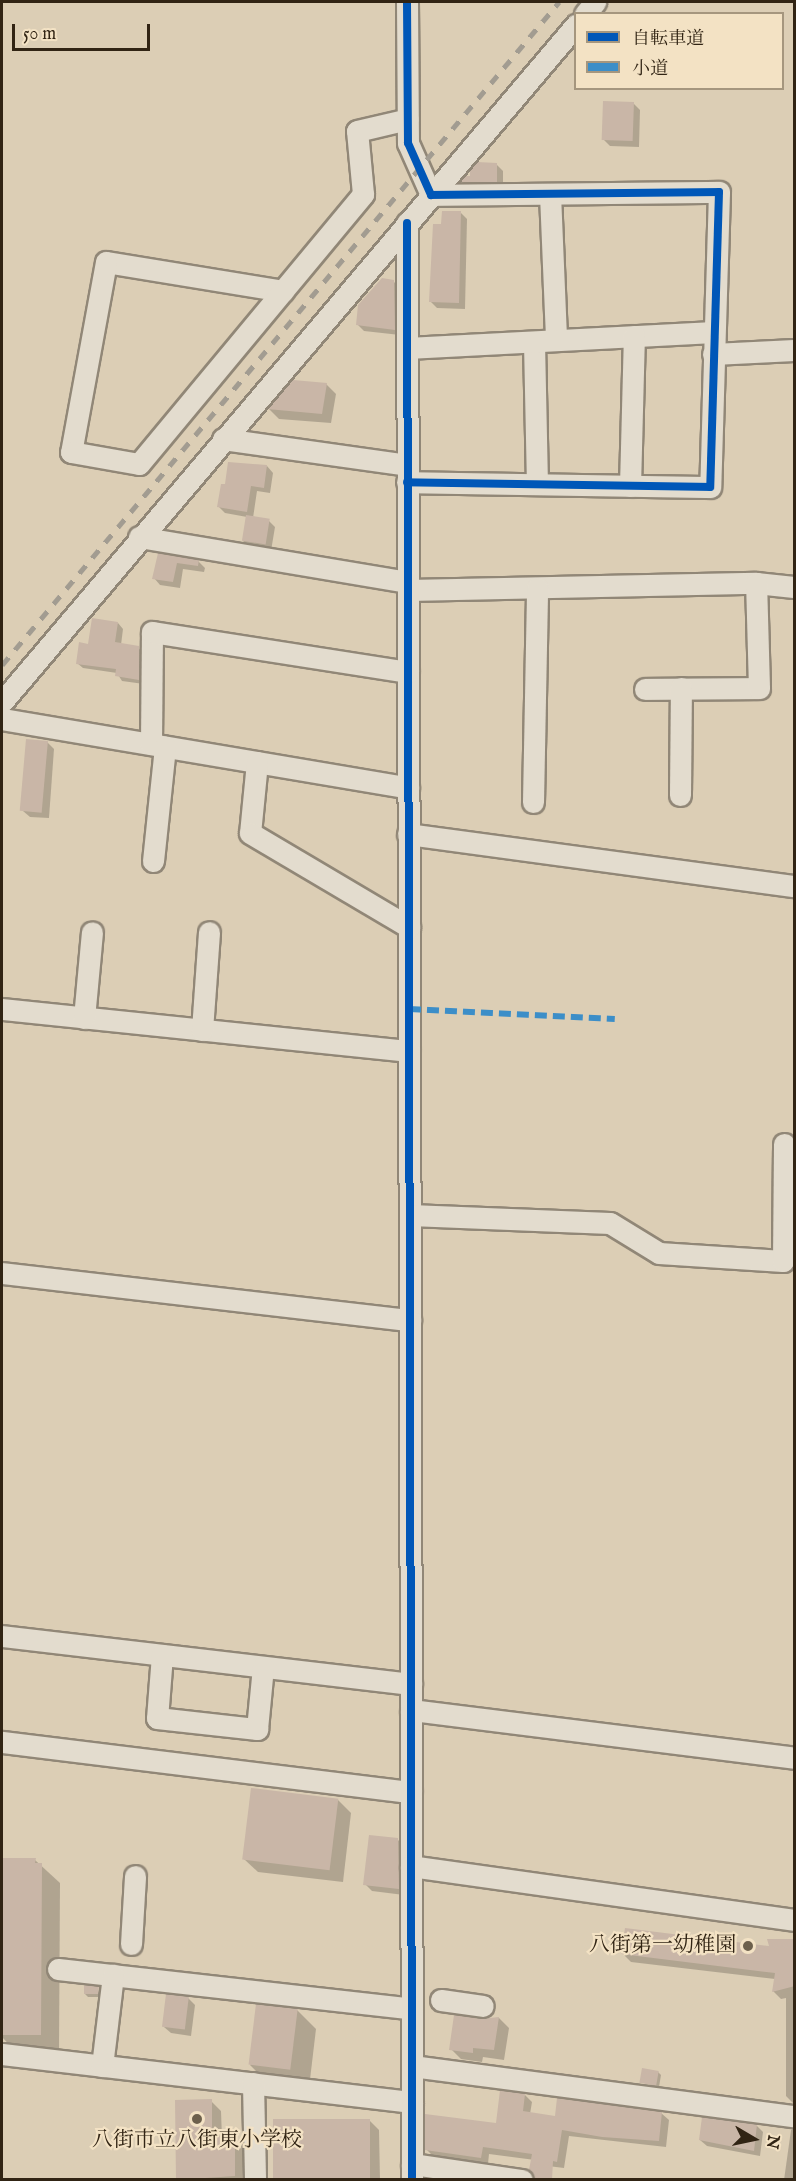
<!DOCTYPE html>
<html>
<head>
<meta charset="utf-8">
<style>
	body { margin:0 }
	#map { position:relative; width:796px; height:2181px; overflow:hidden; background:#dcceb5; font-family:"IM FELL English","Noto Serif JP",serif }
	div>[style] { position:absolute }
	.shadow>* { inset:0; background:#0003 }
	.building>* { inset:0; background:#c9b6a7; transform-origin:0 0 }
	.roads { filter:drop-shadow(2px 0 #918777) drop-shadow(-2px 0 #918777) drop-shadow(0 2px #918777) drop-shadow(0 -2px #918777) }
	.minor>* { height:21px; margin:-10.5px; padding:0 10.5px; transform-origin:10.5px; border-radius:10.5px; background:#e3dcce }
	.rail>* { height:4.5px; margin-top:-2.25px; transform-origin:0; background:repeating-linear-gradient(90deg,#a29c91 0 10px,transparent 0 20px) }
	.quiet>* { height:6px; margin-top:-3px; transform-origin:0; background:repeating-linear-gradient(90deg,#3c8ec8 0 12px,transparent 0 18px) }
	.cycleway>* { height:8px; margin:-4px; padding:0 4px; transform-origin:4px; border-radius:4px; background:#0057b8 }
	.dots>* { width:16px; height:16px; translate:-50% -50%; box-sizing:border-box; border:3px solid #f3e2c4; border-radius:50% }
	span { translate:-50% -50%; white-space:nowrap; text-align:center; line-height:1.15; -webkit-text-stroke:4.5px #f3e2c4; paint-order:stroke }
	.poi-label { font-size:21px; color:#312414 }
	.right { translate:-100% -50%; text-align:right }
	.frame { position:absolute; inset:0; border:3px solid #312414; pointer-events:none }
	.legend { position:absolute; left:574px; top:12px; width:210px; height:78px; box-sizing:border-box; background:#f3e2c4; border:2px solid #a5967e; margin:0; padding:8px 10px; list-style:none; font-size:18px; color:#312414 }
	.legend li { display:flex; align-items:center; gap:12px; height:30px }
	.legend b { width:30px; border:2px solid #a5967e }
	.north { position:absolute; left:724px; top:2109px; width:60px; height:60px; -webkit-text-stroke:4px #f3e2c4; paint-order:stroke; rotate:99deg; font-size:16px; font-weight:700; line-height:24px; text-align:center; color:#312414 }
	.north::after { content:''; display:block; margin:auto; width:21px; height:27px; background:#312414; clip-path:polygon(50% 0,100% 100%,50% 72%,0 100%) }
	.scale { position:absolute; left:12px; top:24px; width:138px; height:27px; box-sizing:border-box; border:3px solid #312414; border-top:0; padding-left:8px; font-size:18px; line-height:21px; white-space:nowrap; color:#312414; -webkit-text-stroke:4px #f3e2c4; paint-order:stroke }
</style>
</head>
<body>
<div id="map">
	<div class="shadow">
		<div style="clip-path:polygon(633px 103px,640px 110px,639px 147px,610px 146px,604px 140px)"></div>
		<div style="clip-path:polygon(496px 164px,503px 171px,503px 188px,468px 188px,462px 182px)"></div>
		<div style="clip-path:polygon(461px 213px,467px 219px,465px 309px,437px 308px,431px 302px,443px 226px)"></div>
		<div style="clip-path:polygon(394px 282px,400px 288px,400px 335px,364px 331px,357px 324px)"></div>
		<div style="clip-path:polygon(326px 384px,336px 394px,331px 423px,279px 419px,269px 409px)"></div>
		<div style="clip-path:polygon(267px 466px,273px 473px,270px 493px,257px 491px,253px 518px,269px 521px,275px 527px,271px 551px,249px 547px,243px 541px,247px 517px,225px 513px,219px 507px)"></div>
		<div style="clip-path:polygon(159px 555px,198px 561px,205px 568px,204px 572px,183px 569px,180px 588px,160px 585px,154px 578px)"></div>
		<div style="clip-path:polygon(118px 623px,123px 629px,121px 645px,138px 648px,144px 653px,144px 684px,122px 681px,117px 673px,83px 668px,77px 663px,90px 645px)"></div>
		<div style="clip-path:polygon(47px 742px,54px 749px,49px 818px,30px 817px,23px 811px)"></div>
		<div style="clip-path:polygon(337px 1799px,351px 1813px,343px 1882px,258px 1872px,244px 1859px)"></div>
		<div style="clip-path:polygon(398px 1840px,404px 1846px,404px 1895px,372px 1891px,365px 1884px)"></div>
		<div style="clip-path:polygon(2px 1860px,35px 1860px,60px 1883px,59px 2053px,17px 2053px,2px 2037px)"></div>
		<div style="clip-path:polygon(794px 1941px,794px 2104px,786px 2096px,786px 1998px,781px 1999px,773px 1991px,775px 1979px,631px 1962px,623px 1954px,772px 1948px)"></div>
		<div style="clip-path:polygon(98px 1988px,100px 1997px,88px 1997px,85px 1994px)"></div>
		<div style="clip-path:polygon(188px 1998px,195px 2005px,191px 2036px,171px 2033px,164px 2027px)"></div>
		<div style="clip-path:polygon(297px 2010px,316px 2029px,309px 2088px,269px 2084px,250px 2065px)"></div>
		<div style="clip-path:polygon(499px 2018px,509px 2028px,504px 2060px,483px 2057px,482px 2062px,461px 2059px,451px 2049px,481px 2020px)"></div>
		<div style="clip-path:polygon(658px 2072px,661px 2075px,659px 2087px,641px 2082px)"></div>
		<div style="clip-path:polygon(525px 2095px,532px 2102px,530px 2114px,556px 2117px,661px 2113px,669px 2120px,666px 2147px,569px 2136px,564px 2168px,540px 2165px,535px 2160px,489px 2154px,488px 2164px,434px 2157px,426px 2149px,497px 2125px)"></div>
		<div style="clip-path:polygon(211px 2101px,221px 2111px,222px 2138px,234px 2138px,244px 2148px,245px 2180px,177px 2180px)"></div>
		<div style="clip-path:polygon(369px 2120px,379px 2130px,380px 2180px,276px 2180px)"></div>
		<div style="clip-path:polygon(757px 2126px,763px 2132px,760px 2156px,707px 2146px,700px 2140px)"></div>
		<div style="clip-path:polygon(794px 2129px,794px 2180px,784px 2180px,791px 2130px)"></div>
	</div>
	<div class="building">
		<div style="left:603px;top:101px;width:31px;height:39px;rotate:2deg"></div>
		<div style="clip-path:polygon(477px 162px,497px 163px,497px 182px,460px 182px,465px 176px,470px 176px,470px 169px)"></div>
		<div style="clip-path:polygon(442px 211px,461px 211px,459px 303px,429px 302px,433px 224px,441px 224px)"></div>
		<div style="clip-path:polygon(382px 278px,394px 280px,395px 330px,356px 325px,358px 305px)"></div>
		<div style="clip-path:polygon(293px 380px,327px 383px,322px 414px,267px 409px)"></div>
		<div style="clip-path:polygon(228px 462px,267px 465px,264px 488px,251px 486px,247px 512px,217px 507px,221px 484px,225px 484px)"></div>
		<div style="left:246px;top:515px;width:24px;height:26px;rotate:9deg"></div>
		<div style="clip-path:polygon(158px 553px,199px 560px,198px 566px,177px 563px,173px 582px,152px 579px)"></div>
		<div style="clip-path:polygon(92px 618px,118px 622px,115px 642px,139px 646px,139px 680px,115px 676px,116px 669px,76px 664px,79px 642px,88px 644px)"></div>
		<div style="left:26px;top:739px;width:22px;height:72px;rotate:5deg"></div>
		<div style="left:251px;top:1788px;width:88px;height:72px;rotate:7deg"></div>
		<div style="clip-path:polygon(369px 1835px,398px 1838px,399px 1889px,363px 1885px)"></div>
		<div style="clip-path:polygon(2px 1858px,36px 1858px,35px 1863px,42px 1863px,41px 2035px,2px 2035px)"></div>
		<div style="clip-path:polygon(625px 1928px,769px 1946px,767px 1939px,795px 1939px,795px 1986px,772px 1992px,775px 1973px,621px 1954px)"></div>
		<div style="clip-path:polygon(84px 1985px,99px 1986px,98px 1994px,84px 1994px)"></div>
		<div style="left:166px;top:1994px;width:23px;height:33px;rotate:7deg"></div>
		<div style="left:256px;top:2004px;width:42px;height:61px;rotate:7deg"></div>
		<div style="clip-path:polygon(454px 2015px,481px 2019px,499px 2017px,494px 2050px,473px 2048px,473px 2053px,449px 2050px)"></div>
		<div style="left:642px;top:2068px;width:17px;height:15px;rotate:10deg"></div>
		<div style="clip-path:polygon(500px 2090px,525px 2094px,523px 2111px,555px 2116px,557px 2098px,662px 2112px,659px 2141px,602px 2137px,562px 2130px,557px 2162px,553px 2161px,552px 2180px,534px 2180px,529px 2170px,532px 2154px,483px 2147px,481px 2158px,425px 2150px,425px 2114px,496px 2123px)"></div>
		<div style="clip-path:polygon(212px 2099px,212px 2136px,235px 2136px,235px 2176px,176px 2180px,175px 2100px)"></div>
		<div style="clip-path:polygon(702px 2117px,757px 2124px,754px 2151px,699px 2140px)"></div>
		<div style="left:370px;top:2119px;width:61px;height:97px;rotate:90deg"></div>
	</div>
	<div class="roads">
		<div class="minor">
			<div style="left:407px;top:2px;width:141px;rotate:89.6deg"></div>
			<div style="left:408px;top:143px;width:57px;rotate:66.1deg"></div>
			<div style="left:431px;top:195px;width:288px;rotate:-0.6deg"></div>
			<div style="left:719px;top:192px;width:295px;rotate:91.7deg"></div>
			<div style="left:710px;top:487px;width:303px;rotate:-179.1deg"></div>
			<div style="left:585px;top:14px;width:16px;rotate:-50deg"></div>
			<div style="left:550px;top:194px;width:146px;rotate:87.6deg"></div>
			<div style="left:407px;top:223px;width:1957px;rotate:89.85deg"></div>
			<div style="left:283px;top:291px;width:179px;rotate:-170.7deg"></div>
			<div style="left:106px;top:262px;width:193px;rotate:100.4deg"></div>
			<div style="left:71px;top:452px;width:69px;rotate:10deg"></div>
			<div style="left:139px;top:464px;width:351px;rotate:-50.3deg"></div>
			<div style="left:363px;top:194px;width:63px;rotate:-95.4deg"></div>
			<div style="left:357px;top:131px;width:52px;rotate:-13.2deg"></div>
			<div style="left:534px;top:342px;width:142px;rotate:88.8deg"></div>
			<div style="left:407px;top:348px;width:307px;rotate:-3deg"></div>
			<div style="left:713px;top:354px;width:81px;rotate:-2.8deg"></div>
			<div style="left:223px;top:439px;width:186px;rotate:8deg"></div>
			<div style="left:630px;top:486px;width:150px;rotate:-88.5deg"></div>
			<div style="left:139px;top:537px;width:273px;rotate:9.5deg"></div>
			<div style="left:408px;top:590px;width:348px;rotate:-1.2deg"></div>
			<div style="left:756px;top:583px;width:38px;rotate:6deg"></div>
			<div style="left:645px;top:689px;width:114px;rotate:-0.5deg"></div>
			<div style="left:759px;top:688px;width:105px;rotate:-91.6deg"></div>
			<div style="left:2px;top:702px;width:888px;rotate:-49.71deg"></div>
			<div style="left:2px;top:719px;width:412px;rotate:9.6deg"></div>
			<div style="left:151px;top:744px;width:112px;rotate:-89.5deg"></div>
			<div style="left:152px;top:632px;width:259px;rotate:8.9deg"></div>
			<div style="left:257px;top:762px;width:71px;rotate:95.6deg"></div>
			<div style="left:250px;top:833px;width:185px;rotate:30.6deg"></div>
			<div style="left:680px;top:795px;width:107px;rotate:-89.5deg"></div>
			<div style="left:533px;top:802px;width:214px;rotate:-88.9deg"></div>
			<div style="left:408px;top:834px;width:389px;rotate:7.7deg"></div>
			<div style="left:153px;top:861px;width:115px;rotate:-84deg"></div>
			<div style="left:2px;top:1009px;width:409px;rotate:5.9deg"></div>
			<div style="left:84px;top:1018px;width:86px;rotate:-84.7deg"></div>
			<div style="left:202px;top:1030px;width:98px;rotate:-85.9deg"></div>
			<div style="left:410px;top:1215px;width:200px;rotate:2.3deg"></div>
			<div style="left:610px;top:1223px;width:57px;rotate:31.5deg"></div>
			<div style="left:659px;top:1253px;width:124px;rotate:3.7deg"></div>
			<div style="left:783px;top:1261px;width:117px;rotate:-89.5deg"></div>
			<div style="left:2px;top:1273px;width:411px;rotate:6.6deg"></div>
			<div style="left:2px;top:1636px;width:412px;rotate:6.7deg"></div>
			<div style="left:162px;top:1655px;width:63px;rotate:94.5deg"></div>
			<div style="left:157px;top:1718px;width:101px;rotate:6.3deg"></div>
			<div style="left:257px;top:1729px;width:62px;rotate:-84.5deg"></div>
			<div style="left:411px;top:1710px;width:386px;rotate:7.1deg"></div>
			<div style="left:2px;top:1742px;width:412px;rotate:7deg"></div>
			<div style="left:411px;top:1866px;width:387px;rotate:8deg"></div>
			<div style="left:131px;top:1944px;width:68px;rotate:-86.6deg"></div>
			<div style="left:58px;top:1969px;width:356px;rotate:6.4deg"></div>
			<div style="left:441px;top:2000px;width:42px;rotate:8.1deg"></div>
			<div style="left:2px;top:2054px;width:413px;rotate:6.7deg"></div>
			<div style="left:102px;top:2066px;width:92px;rotate:-83.1deg"></div>
			<div style="left:412px;top:2066px;width:385px;rotate:7.5deg"></div>
			<div style="left:253px;top:2083px;width:97px;rotate:88.8deg"></div>
			<div style="left:412px;top:2164px;width:111px;rotate:8.3deg"></div>
		</div>
	</div>
	<div class="rail">
		<div style="left:2px;top:665px;width:866px;rotate:-49.97deg"></div>
	</div>
	<div class="quiet">
		<div style="left:409px;top:1009px;width:206px;rotate:2.8deg"></div>
	</div>
	<div class="cycleway">
		<div style="left:407px;top:2px;width:141px;rotate:89.6deg"></div>
		<div style="left:408px;top:143px;width:57px;rotate:66.1deg"></div>
		<div style="left:431px;top:195px;width:288px;rotate:-0.6deg"></div>
		<div style="left:719px;top:192px;width:295px;rotate:91.7deg"></div>
		<div style="left:710px;top:487px;width:303px;rotate:-179.1deg"></div>
		<div style="left:407px;top:223px;width:1957px;rotate:89.85deg"></div>
	</div>
	<div class="dots">
		<div style="left:748px;top:1946px;background:#6d604c"></div>
		<div style="left:197px;top:2119px;background:#6d604c"></div>
	</div>
	<div class="poi-label">
		<span class="right" style="left:736px;top:1946px">八街第一幼稚園</span>
		<span style="left:197px;top:2141px">八街市立八街東小学校</span>
	</div>
	<div class="frame"></div>
	<ul class="legend">
	<li><b style="height:8px;background:#0057b8"></b>自転車道</li>
	<li><b style="height:8px;background:#3c8ec8"></b>小道</li>
	</ul>
	<div class="north">N</div>
	<div class="scale">50 m</div>
</div>
</body>
</html>
